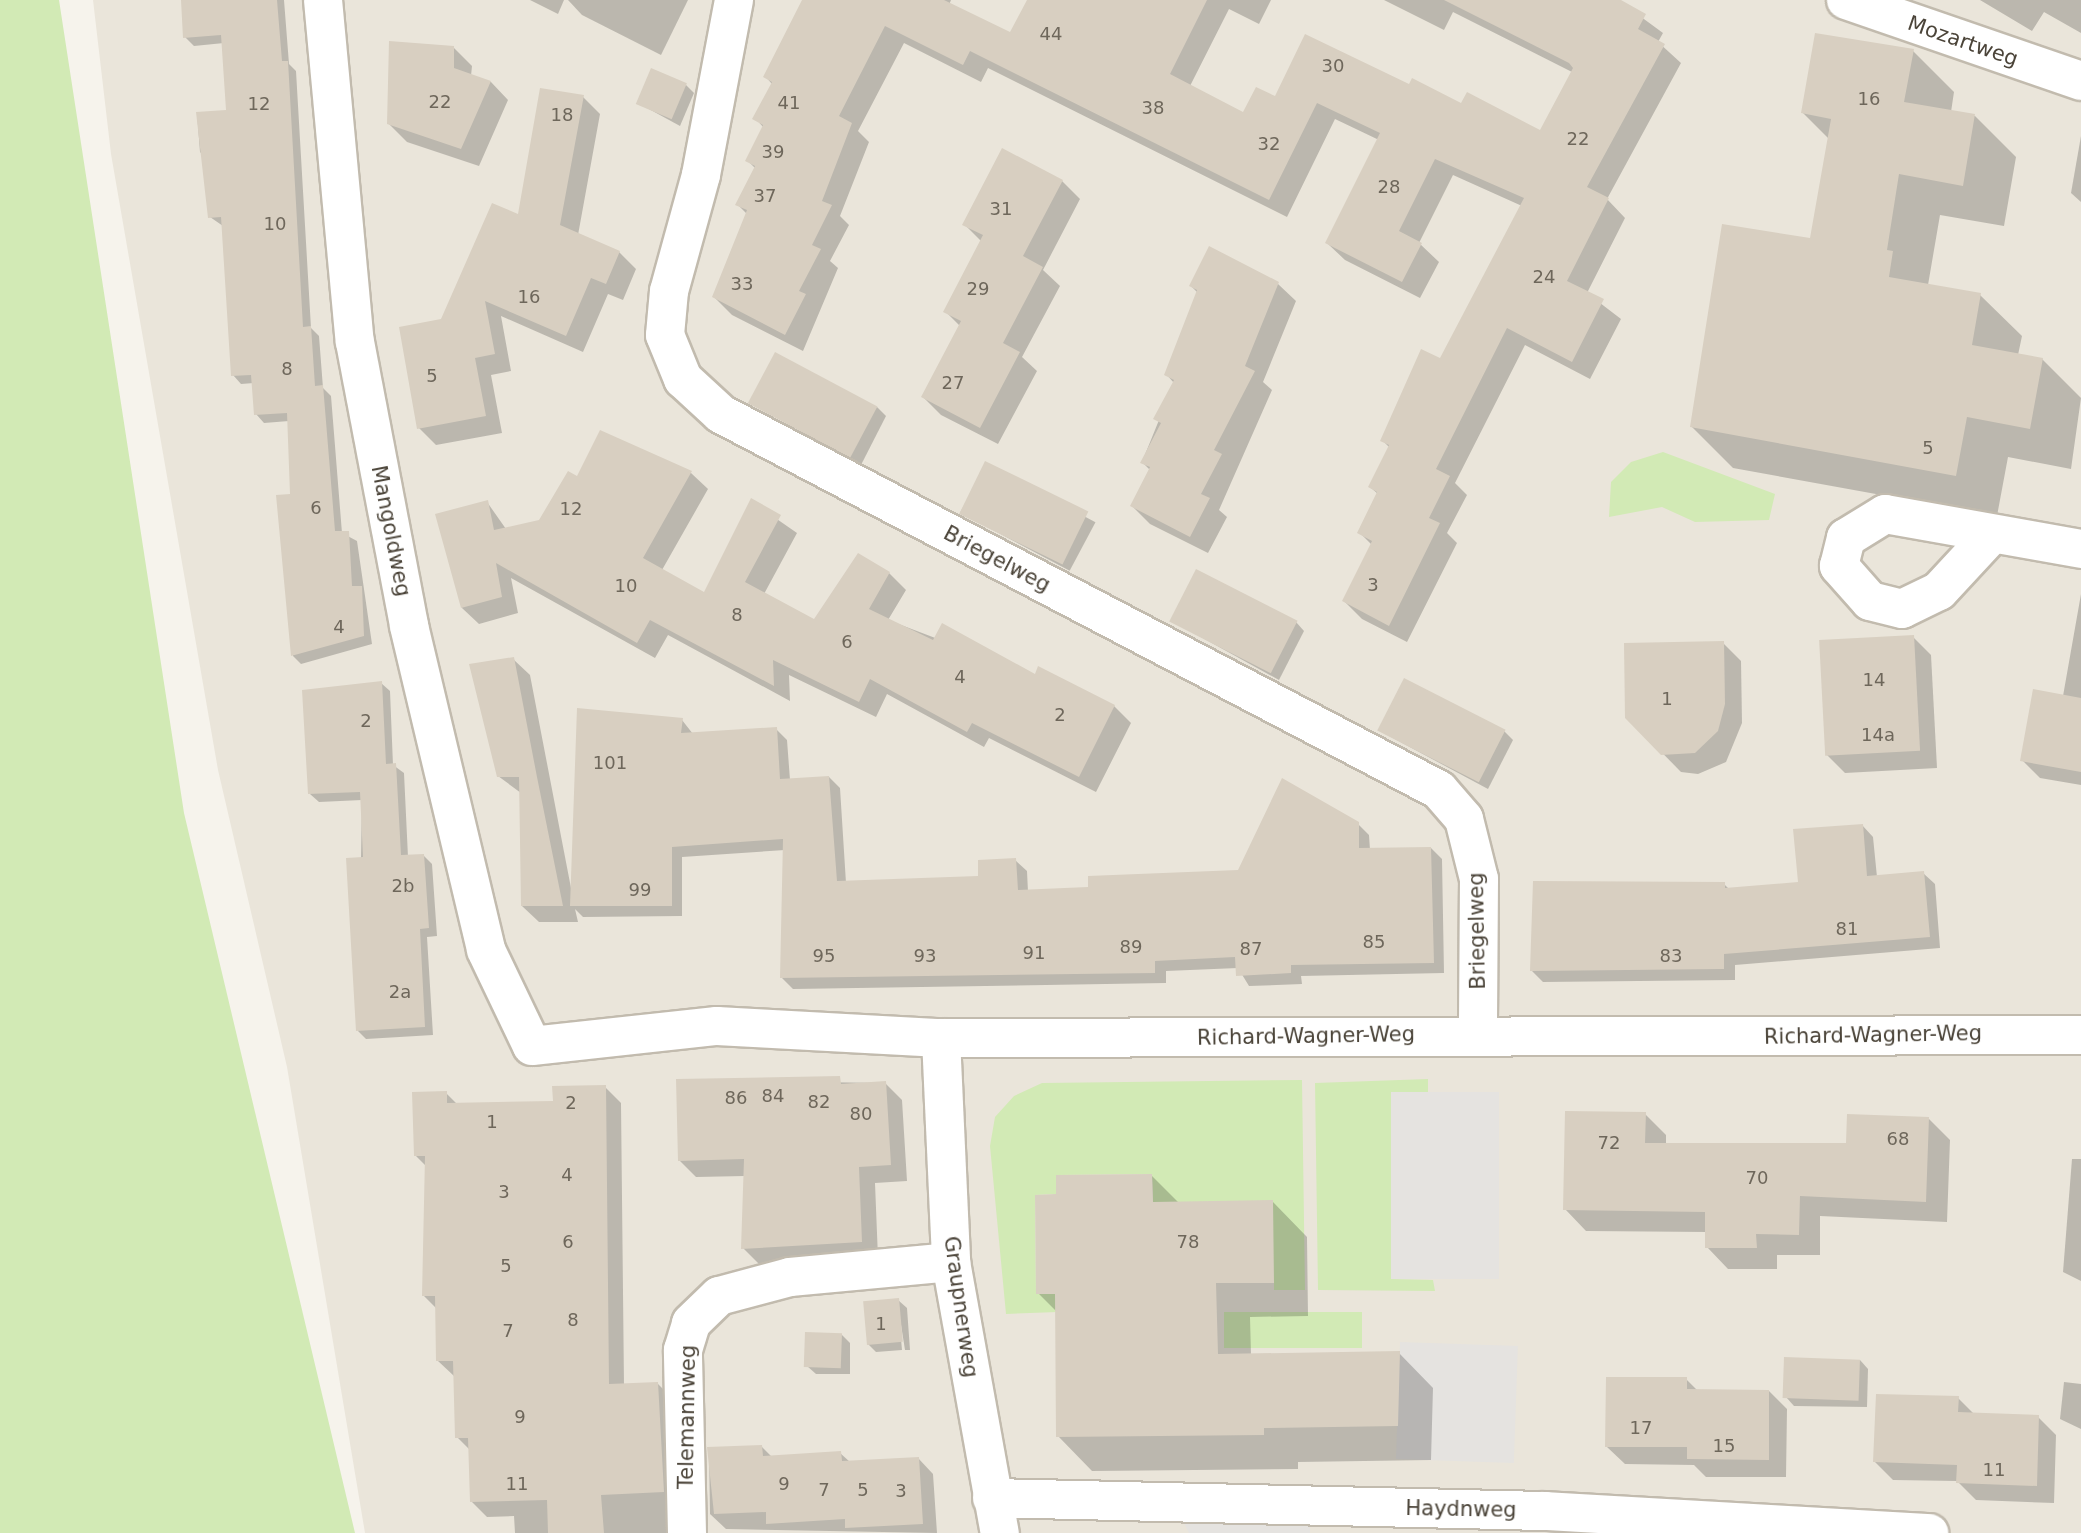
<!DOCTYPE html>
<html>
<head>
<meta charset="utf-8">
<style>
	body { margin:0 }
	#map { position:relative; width:2081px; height:1533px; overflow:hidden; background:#f6f3ec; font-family:"DejaVu Sans",sans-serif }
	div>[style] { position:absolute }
	.residential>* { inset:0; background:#eae5da }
	.green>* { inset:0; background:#d2eab5; transform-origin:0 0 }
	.parking>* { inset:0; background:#e5e3e0; transform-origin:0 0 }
	.shadow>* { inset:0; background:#0003; transform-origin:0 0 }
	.building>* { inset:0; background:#d8cfc1; transform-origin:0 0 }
	.roads { filter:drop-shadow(2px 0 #c2bbae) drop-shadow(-2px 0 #c2bbae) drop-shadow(0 2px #c2bbae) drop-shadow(0 -2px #c2bbae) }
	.street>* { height:38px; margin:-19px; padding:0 19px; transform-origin:19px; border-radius:19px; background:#fff }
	span { translate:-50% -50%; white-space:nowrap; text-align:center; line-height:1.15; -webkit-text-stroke:5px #fff; paint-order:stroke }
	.number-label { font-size:18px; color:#6e675b }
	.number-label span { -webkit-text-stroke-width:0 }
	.street-label { font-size:21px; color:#4b4439 }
</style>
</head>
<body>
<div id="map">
	<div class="residential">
		<div style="clip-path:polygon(93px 0,2081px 0,2081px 1533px,365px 1533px,287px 1067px,218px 770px,111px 154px)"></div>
	</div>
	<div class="green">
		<div style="clip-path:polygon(0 0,59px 0,184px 813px,355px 1533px,0 1533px)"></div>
		<div style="clip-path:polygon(1663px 452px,1775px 494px,1769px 520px,1695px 522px,1662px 507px,1609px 517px,1611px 482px,1631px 462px)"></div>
		<div style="clip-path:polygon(1428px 1079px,1428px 1093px,1391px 1093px,1392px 1279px,1433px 1280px,1435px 1291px,1318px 1290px,1315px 1083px)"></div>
		<div style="clip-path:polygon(1302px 1080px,1305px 1290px,1274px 1290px,1274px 1283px,1153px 1202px,1152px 1174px,1057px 1175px,1056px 1194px,1035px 1195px,1036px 1293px,1058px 1293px,1058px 1312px,1006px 1314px,990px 1146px,995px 1117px,1014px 1096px,1042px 1083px)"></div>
		<div style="left:1224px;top:1312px;width:138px;height:36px"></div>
	</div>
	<div class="parking">
		<div style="left:1499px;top:1092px;width:187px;height:108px;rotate:90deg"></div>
		<div style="left:1400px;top:1342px;width:118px;height:117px;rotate:2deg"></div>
		<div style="clip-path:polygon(1174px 1503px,1310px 1506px,1310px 1533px,1189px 1533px)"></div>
	</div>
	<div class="shadow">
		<div style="clip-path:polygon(182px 0,284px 0,289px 64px,296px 71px,311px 328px,319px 336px,323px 388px,331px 396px,342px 533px,357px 541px,372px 644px,301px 664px,293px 656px,278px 496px,292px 496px,289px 421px,264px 423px,256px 414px,254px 383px,241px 384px,233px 375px,223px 226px,210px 217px,206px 158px,200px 152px,197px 113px,228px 111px,224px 43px,194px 46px,185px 37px)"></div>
		<div style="clip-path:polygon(530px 0,564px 0,558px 14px)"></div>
		<div style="clip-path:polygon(568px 0,688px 0,661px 55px,582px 15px)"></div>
		<div style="clip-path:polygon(804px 0,951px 0,949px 5px,1011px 35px,1029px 0,1271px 0,1259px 24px,1229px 9px,1190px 86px,1244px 114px,1276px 99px,1410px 86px,1541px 132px,1572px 72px,1453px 12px,1444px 30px,1384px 0,1618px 0,1663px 33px,1658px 42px,1681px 63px,1607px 199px,1625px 218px,1587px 293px,1621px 319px,1590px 379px,1525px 345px,1455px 483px,1467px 495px,1447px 533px,1457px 543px,1407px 642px,1362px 619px,1344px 601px,1372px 545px,1359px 532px,1378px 494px,1370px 487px,1390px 448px,1382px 440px,1441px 361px,1522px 206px,1453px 175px,1419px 243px,1439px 262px,1420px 298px,1345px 260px,1327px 243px,1379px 140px,1335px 119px,1287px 217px,988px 68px,981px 82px,904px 43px,858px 131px,869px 142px,840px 216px,849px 225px,830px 261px,838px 268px,803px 351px,732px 315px,714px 297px,747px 214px,737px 204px,756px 169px,747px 160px,764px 128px,755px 118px,772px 84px,765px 76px)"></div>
		<div style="clip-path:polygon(1980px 0,2081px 0,2081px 33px,2044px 12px,2032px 31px)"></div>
		<div style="clip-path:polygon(454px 48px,472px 66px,471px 76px,491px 82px,508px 100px,479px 166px,407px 142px,389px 124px)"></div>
		<div style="clip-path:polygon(1913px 51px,1954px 92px,1951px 112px,1975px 116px,2016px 157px,2004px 226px,1940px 215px,1928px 285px,1980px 295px,2022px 336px,2018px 355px,2042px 359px,2081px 398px,2071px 469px,2008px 457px,1997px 516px,1733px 468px,1692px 427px,1812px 240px,1829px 139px,1803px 113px)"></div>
		<div style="clip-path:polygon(686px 85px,694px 93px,680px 126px,638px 103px)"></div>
		<div style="clip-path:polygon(583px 97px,600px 114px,578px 235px,619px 252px,636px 269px,623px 300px,608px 294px,583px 352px,501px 316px,511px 371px,491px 375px,502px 433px,436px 445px,419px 428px,442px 321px,519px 217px)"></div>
		<div style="clip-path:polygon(2081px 136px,2081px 202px,2071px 193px)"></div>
		<div style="clip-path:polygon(1062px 181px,1080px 199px,1043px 270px,1060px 286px,1022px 357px,1037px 371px,998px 444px,941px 415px,923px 397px,960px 326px,946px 312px,982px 242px,964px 224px)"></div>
		<div style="clip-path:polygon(1278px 284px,1296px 301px,1263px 382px,1272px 390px,1219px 510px,1227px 517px,1208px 553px,1150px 524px,1132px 506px,1150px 470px,1142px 462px,1174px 383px,1166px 374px,1198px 293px,1191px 286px)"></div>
		<div style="clip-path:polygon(751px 403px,877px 407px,886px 416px,861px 465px)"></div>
		<div style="left:986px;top:464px;width:124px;height:55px;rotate:28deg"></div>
		<div style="clip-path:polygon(691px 473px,708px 489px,662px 570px,705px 595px,751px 501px,797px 533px,764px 594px,815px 621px,889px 573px,906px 590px,888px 620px,1114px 706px,1131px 723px,1096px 792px,989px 738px,984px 747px,887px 694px,876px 717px,789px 675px,790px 701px,668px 635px,655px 658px,511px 578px,518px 613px,479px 624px,462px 608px,487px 502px,506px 529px,540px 522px,578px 478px)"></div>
		<div style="clip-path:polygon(2081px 594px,2081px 785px,2040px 778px,2022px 760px,2063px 696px)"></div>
		<div style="clip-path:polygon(1172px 621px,1296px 622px,1304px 631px,1279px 680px)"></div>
		<div style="clip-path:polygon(1913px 637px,1931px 655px,1937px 768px,1845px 773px,1827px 755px)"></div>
		<div style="clip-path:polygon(1723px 643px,1741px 661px,1742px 723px,1726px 762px,1698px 774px,1681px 772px,1627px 717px)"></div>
		<div style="clip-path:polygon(513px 659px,530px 675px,571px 888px,682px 720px,693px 734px,776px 729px,787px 740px,790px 780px,829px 777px,840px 788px,846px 883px,980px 877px,1015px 860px,1027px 871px,1028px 892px,1090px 889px,1239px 871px,1358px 824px,1369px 835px,1370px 850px,1431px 848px,1442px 859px,1444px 973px,1301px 976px,1302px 984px,1249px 986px,1238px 968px,1166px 971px,1166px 983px,793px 989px,782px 978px,785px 850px,682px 857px,682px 916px,583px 917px,575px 909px,578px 922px,539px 922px,522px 906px,521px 793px,498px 776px)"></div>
		<div style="clip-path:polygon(381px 683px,390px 691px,393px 765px,404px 773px,408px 857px,424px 856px,432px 864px,437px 936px,427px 937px,433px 1035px,366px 1039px,358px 1031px,362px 800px,319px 802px,310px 794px)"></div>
		<div style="clip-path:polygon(1380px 731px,1504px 731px,1513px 740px,1488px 789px)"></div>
		<div style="clip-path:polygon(1862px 825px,1873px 837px,1877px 877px,1923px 873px,1935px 884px,1940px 948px,1735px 965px,1735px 980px,1543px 982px,1532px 971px,1724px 884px,1729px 889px,1799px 883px)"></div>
		<div style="clip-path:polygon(678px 1080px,885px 1083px,902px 1100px,907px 1181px,875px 1183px,878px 1258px,760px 1265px,743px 1248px,745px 1176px,696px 1177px,679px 1160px)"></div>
		<div style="clip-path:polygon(605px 1087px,621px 1103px,624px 1385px,657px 1383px,673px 1399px,676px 1533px,515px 1533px,514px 1516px,487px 1517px,471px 1501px,470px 1450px,457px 1437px,454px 1376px,438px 1361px,437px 1309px,424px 1296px,427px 1167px,416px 1156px,446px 1093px,458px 1105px,554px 1102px)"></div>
		<div style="clip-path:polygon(1645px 1114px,1666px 1135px,1666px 1144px,1847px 1145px,1929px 1119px,1950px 1140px,1947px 1222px,1820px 1216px,1820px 1255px,1777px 1255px,1777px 1269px,1728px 1269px,1707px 1247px,1707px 1232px,1586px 1231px,1565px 1209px)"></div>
		<div style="clip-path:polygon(2072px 1159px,2081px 1159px,2081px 1281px,2063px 1272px)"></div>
		<div style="clip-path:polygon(1152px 1176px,1179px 1203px,1273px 1202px,1307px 1237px,1308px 1316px,1250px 1317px,1251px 1355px,1399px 1353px,1433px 1388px,1431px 1460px,1298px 1462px,1298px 1469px,1092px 1471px,1058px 1436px,1057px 1312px,1038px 1293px,1058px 1196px)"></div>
		<div style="clip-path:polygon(898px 1300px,907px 1308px,910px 1350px,905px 1350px,898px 1306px,902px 1350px,876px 1352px,868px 1344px)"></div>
		<div style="clip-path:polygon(841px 1334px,850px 1343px,850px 1374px,816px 1374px,807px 1366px)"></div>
		<div style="clip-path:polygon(1860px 1360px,1868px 1369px,1867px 1407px,1794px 1406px,1786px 1397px)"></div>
		<div style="clip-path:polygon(1686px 1379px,1698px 1391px,1769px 1391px,1787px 1409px,1786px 1477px,1706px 1477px,1694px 1465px,1625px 1464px,1607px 1447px)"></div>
		<div style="clip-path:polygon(2064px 1382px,2081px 1384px,2081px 1429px,2060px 1419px)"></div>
		<div style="clip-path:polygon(1958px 1398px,1974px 1414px,2038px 1417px,2056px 1435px,2054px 1503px,1976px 1500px,1957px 1481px,1893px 1480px,1875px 1462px)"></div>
		<div style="clip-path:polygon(761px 1446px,772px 1457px,840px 1453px,850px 1462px,918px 1458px,933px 1474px,937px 1533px,726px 1529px,710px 1514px,709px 1449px)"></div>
	</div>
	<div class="building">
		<div style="clip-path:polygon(181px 0,277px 0,282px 61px,288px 61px,303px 327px,311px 326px,315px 386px,323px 385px,335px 531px,349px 531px,352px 586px,362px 586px,364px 636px,291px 656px,276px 495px,290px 494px,287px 413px,254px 415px,251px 375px,231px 376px,221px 217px,208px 218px,196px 112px,226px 110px,221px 35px,183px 38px)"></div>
		<div style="clip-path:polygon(802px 0,944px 0,1010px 32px,1027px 0,1207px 0,1170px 74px,1243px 112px,1256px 87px,1275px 96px,1305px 34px,1409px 84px,1412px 78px,1461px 103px,1467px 92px,1540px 130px,1573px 68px,1569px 63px,1444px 0,1621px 0,1646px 14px,1638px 29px,1665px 44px,1587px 187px,1609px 198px,1567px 281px,1604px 299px,1572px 362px,1507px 328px,1436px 469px,1450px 476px,1429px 518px,1440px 523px,1389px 626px,1342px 601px,1372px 541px,1357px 533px,1377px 492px,1368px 487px,1389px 445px,1380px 441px,1421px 349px,1440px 358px,1524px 198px,1435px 159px,1399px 231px,1422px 243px,1402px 282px,1325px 243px,1380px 133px,1317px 103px,1269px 200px,970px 51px,963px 65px,885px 26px,839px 116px,852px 123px,822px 201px,832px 205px,812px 245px,821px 249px,799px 291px,806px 294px,785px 335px,712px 297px,747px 210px,735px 205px,755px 166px,745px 161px,763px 125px,752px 119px,772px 82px,763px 77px)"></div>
		<div style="clip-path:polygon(1815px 33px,1914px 49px,1904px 102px,1975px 114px,1963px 186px,1899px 174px,1887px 250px,1893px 251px,1889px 277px,1981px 293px,1972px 345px,2043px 358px,2030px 429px,1967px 417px,1956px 476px,1690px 427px,1722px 224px,1810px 238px,1831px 119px,1801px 113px)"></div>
		<div style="clip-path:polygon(389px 41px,454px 46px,454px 68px,491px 81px,461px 149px,387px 124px)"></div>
		<div style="left:651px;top:68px;width:39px;height:39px;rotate:23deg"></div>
		<div style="clip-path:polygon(540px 88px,584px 95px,560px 225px,620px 251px,606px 284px,591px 278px,566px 336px,485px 301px,495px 354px,475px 358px,486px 416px,417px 429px,399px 327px,441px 319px,492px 203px,518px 214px)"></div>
		<div style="clip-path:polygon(1002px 148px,1063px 180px,1023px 256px,1043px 267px,1003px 343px,1020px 352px,980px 428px,921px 397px,961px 321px,943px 312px,983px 235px,962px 225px)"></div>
		<div style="clip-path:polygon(1209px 246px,1279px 282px,1245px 366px,1255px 371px,1214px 450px,1222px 454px,1201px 494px,1210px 498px,1190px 537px,1130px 506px,1150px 467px,1140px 463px,1161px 423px,1153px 419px,1174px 380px,1164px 375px,1197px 290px,1189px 286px)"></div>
		<div style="left:775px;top:352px;width:116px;height:58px;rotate:28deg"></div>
		<div style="clip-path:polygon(600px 430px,692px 471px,643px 558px,704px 592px,751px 498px,781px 515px,745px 582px,814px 619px,858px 553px,890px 572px,869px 609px,933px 640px,942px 623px,1035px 674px,1038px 666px,1115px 705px,1079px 777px,972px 723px,967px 732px,870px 679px,859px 702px,773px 660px,774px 686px,650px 620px,637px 643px,496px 563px,502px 597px,461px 608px,435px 514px,488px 500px,494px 530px,539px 520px,568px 471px,577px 476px)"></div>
		<div style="left:985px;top:461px;width:115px;height:59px;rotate:26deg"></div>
		<div style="left:1196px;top:569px;width:114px;height:59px;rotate:27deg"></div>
		<div style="left:1914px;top:635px;width:116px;height:95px;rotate:87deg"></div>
		<div style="clip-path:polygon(1724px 641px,1725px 704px,1718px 731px,1695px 753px,1661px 755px,1625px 718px,1624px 643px)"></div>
		<div style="clip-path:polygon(514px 657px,537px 777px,563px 906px,521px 906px,519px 777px,497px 777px,469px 664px)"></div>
		<div style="left:1404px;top:678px;width:114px;height:59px;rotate:27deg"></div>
		<div style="clip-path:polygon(382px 681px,386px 764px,396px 763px,401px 855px,424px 854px,429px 928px,420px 929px,425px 1027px,356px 1031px,346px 858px,363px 857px,360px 792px,308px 794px,302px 690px)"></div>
		<div style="clip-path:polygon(2033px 689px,2081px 698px,2081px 772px,2020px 761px)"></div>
		<div style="clip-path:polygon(577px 708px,683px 718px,681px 733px,777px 727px,780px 779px,829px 776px,837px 881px,978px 876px,978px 860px,1016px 858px,1018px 890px,1088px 887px,1088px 876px,1238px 870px,1282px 778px,1359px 822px,1359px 848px,1431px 847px,1434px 963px,1291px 965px,1291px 973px,1236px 976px,1235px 957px,1155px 961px,1155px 973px,780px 978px,783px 839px,672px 847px,672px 906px,570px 906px)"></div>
		<div style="clip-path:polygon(1863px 824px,1867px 876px,1924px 871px,1930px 937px,1724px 954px,1724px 969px,1530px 971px,1533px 881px,1725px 882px,1725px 888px,1798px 882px,1793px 829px)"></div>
		<div style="clip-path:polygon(840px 1076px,841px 1084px,886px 1081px,891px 1165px,859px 1167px,862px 1242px,741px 1249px,744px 1159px,678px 1161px,676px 1079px)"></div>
		<div style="clip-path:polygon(606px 1085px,609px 1384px,658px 1382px,664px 1492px,601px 1495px,604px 1533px,548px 1533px,547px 1500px,470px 1502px,468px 1438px,455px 1438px,453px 1361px,436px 1361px,435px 1296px,422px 1296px,425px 1156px,414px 1156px,412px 1092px,447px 1091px,447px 1103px,553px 1101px,552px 1086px)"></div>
		<div style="clip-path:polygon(1565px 1111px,1646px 1112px,1645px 1143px,1846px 1143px,1847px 1114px,1929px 1117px,1926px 1202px,1800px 1196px,1799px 1235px,1756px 1234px,1757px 1248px,1705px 1248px,1705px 1212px,1563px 1210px)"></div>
		<div style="clip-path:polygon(1152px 1174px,1153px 1202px,1273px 1200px,1274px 1283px,1216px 1283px,1218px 1354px,1400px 1351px,1398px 1426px,1264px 1428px,1264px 1435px,1056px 1437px,1055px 1294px,1036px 1294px,1035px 1195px,1056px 1194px,1056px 1175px)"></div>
		<div style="left:899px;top:1298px;width:44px;height:36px;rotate:85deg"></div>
		<div style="left:805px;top:1332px;width:37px;height:35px;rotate:2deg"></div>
		<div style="left:1784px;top:1357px;width:76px;height:41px;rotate:2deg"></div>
		<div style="clip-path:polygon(1606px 1377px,1687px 1377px,1687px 1389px,1769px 1390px,1769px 1460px,1687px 1459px,1687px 1447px,1605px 1447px)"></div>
		<div style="clip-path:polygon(1876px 1394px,1959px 1396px,1958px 1412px,2039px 1415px,2037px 1486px,1956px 1483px,1957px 1465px,1873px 1462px)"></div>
		<div style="clip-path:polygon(762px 1445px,763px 1456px,841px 1451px,842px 1461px,919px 1457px,923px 1524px,845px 1528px,845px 1519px,766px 1524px,766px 1512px,714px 1514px,707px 1447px)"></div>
	</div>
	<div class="roads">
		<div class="street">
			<div style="left:323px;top:0;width:343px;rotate:84.7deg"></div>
			<div style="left:355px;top:342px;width:289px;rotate:79.2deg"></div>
			<div style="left:409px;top:626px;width:333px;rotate:76.6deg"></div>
			<div style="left:486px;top:950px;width:106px;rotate:64.4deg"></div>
			<div style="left:532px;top:1046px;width:186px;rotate:-6.2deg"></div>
			<div style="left:717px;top:1026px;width:224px;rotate:3.1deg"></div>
			<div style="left:941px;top:1038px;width:1140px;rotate:-0.15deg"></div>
			<div style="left:734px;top:0;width:178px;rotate:100.7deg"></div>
			<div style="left:701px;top:175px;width:120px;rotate:105.4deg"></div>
			<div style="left:669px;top:291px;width:44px;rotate:95.2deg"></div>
			<div style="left:665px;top:335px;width:48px;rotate:67.8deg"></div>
			<div style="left:683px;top:379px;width:52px;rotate:42.6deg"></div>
			<div style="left:721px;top:414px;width:810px;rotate:27.64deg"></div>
			<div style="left:1439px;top:790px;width:38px;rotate:49deg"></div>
			<div style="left:1464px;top:819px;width:62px;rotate:76deg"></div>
			<div style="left:1479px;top:879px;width:155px;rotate:90.4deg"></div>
			<div style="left:1846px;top:0;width:249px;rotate:19deg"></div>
			<div style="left:1990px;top:536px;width:75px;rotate:132.8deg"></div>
			<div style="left:1939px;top:591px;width:41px;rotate:154.1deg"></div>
			<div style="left:1902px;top:609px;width:33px;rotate:-166deg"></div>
			<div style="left:1870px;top:601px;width:47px;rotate:-131.5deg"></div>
			<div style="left:1839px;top:566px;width:29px;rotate:-76deg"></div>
			<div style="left:1846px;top:538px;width:46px;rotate:-31.6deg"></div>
			<div style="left:1885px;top:514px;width:199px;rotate:10.1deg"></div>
			<div style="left:941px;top:1038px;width:224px;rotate:87.4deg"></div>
			<div style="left:951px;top:1262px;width:275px;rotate:79.8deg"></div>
			<div style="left:992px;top:1498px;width:553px;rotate:1.35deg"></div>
			<div style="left:1545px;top:1511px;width:385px;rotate:3.3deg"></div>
			<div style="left:687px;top:1533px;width:183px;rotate:-91.3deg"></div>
			<div style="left:683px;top:1350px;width:28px;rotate:-73deg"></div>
			<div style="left:691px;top:1323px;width:39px;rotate:-44deg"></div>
			<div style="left:719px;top:1296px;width:73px;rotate:-15deg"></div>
			<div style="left:790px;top:1277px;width:162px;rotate:-5.3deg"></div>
		</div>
	</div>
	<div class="number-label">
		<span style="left:1051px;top:34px">44</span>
		<span style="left:1333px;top:66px">30</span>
		<span style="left:1869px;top:99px">16</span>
		<span style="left:440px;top:102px">22</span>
		<span style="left:789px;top:103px">41</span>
		<span style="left:259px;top:104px">12</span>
		<span style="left:1153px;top:108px">38</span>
		<span style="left:562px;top:115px">18</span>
		<span style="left:1578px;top:139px">22</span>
		<span style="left:1269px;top:144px">32</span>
		<span style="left:773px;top:152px">39</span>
		<span style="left:1389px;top:187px">28</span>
		<span style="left:765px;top:196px">37</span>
		<span style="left:1001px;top:209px">31</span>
		<span style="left:275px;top:224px">10</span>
		<span style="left:1544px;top:277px">24</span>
		<span style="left:742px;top:284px">33</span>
		<span style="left:978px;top:289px">29</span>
		<span style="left:529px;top:297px">16</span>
		<span style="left:287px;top:369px">8</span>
		<span style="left:432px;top:376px">5</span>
		<span style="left:953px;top:383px">27</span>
		<span style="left:1928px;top:448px">5</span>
		<span style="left:316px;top:508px">6</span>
		<span style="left:571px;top:509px">12</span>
		<span style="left:1373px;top:585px">3</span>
		<span style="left:626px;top:586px">10</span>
		<span style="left:737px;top:615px">8</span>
		<span style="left:339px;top:627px">4</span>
		<span style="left:847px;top:642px">6</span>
		<span style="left:960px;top:677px">4</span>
		<span style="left:1874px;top:680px">14</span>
		<span style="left:1667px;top:699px">1</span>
		<span style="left:1060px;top:715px">2</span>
		<span style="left:366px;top:721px">2</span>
		<span style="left:1878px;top:735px">14a</span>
		<span style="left:610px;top:763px">101</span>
		<span style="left:403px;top:886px">2b</span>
		<span style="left:640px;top:890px">99</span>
		<span style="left:1847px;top:929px">81</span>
		<span style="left:1374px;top:942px">85</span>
		<span style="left:1131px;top:947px">89</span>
		<span style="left:1251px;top:949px">87</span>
		<span style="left:1034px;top:953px">91</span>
		<span style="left:824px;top:956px">95</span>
		<span style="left:925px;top:956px">93</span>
		<span style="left:1671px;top:956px">83</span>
		<span style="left:400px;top:992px">2a</span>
		<span style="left:773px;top:1096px">84</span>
		<span style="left:736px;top:1098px">86</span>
		<span style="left:819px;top:1102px">82</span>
		<span style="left:571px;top:1103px">2</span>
		<span style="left:861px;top:1114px">80</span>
		<span style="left:492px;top:1122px">1</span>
		<span style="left:1898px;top:1139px">68</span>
		<span style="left:1609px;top:1143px">72</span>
		<span style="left:567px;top:1175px">4</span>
		<span style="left:1757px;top:1178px">70</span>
		<span style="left:504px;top:1192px">3</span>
		<span style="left:568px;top:1242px">6</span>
		<span style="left:1188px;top:1242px">78</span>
		<span style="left:506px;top:1266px">5</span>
		<span style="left:573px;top:1320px">8</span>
		<span style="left:881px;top:1324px">1</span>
		<span style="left:508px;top:1331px">7</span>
		<span style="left:520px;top:1417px">9</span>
		<span style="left:1641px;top:1428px">17</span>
		<span style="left:1724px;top:1446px">15</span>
		<span style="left:1994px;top:1470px">11</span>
		<span style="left:517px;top:1484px">11</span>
		<span style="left:784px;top:1484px">9</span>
		<span style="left:824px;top:1490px">7</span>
		<span style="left:863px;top:1490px">5</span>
		<span style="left:901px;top:1491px">3</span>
	</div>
	<div class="street-label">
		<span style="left:1963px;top:41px;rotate:19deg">Mozartweg</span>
		<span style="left:391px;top:531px;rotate:79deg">Mangoldweg</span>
		<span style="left:997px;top:559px;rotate:28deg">Briegelweg</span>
		<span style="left:1477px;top:931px;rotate:-91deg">Briegelweg</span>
		<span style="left:1873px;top:1035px;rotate:-1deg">Richard-Wagner-Weg</span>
		<span style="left:1306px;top:1036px;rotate:-1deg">Richard-Wagner-Weg</span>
		<span style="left:961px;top:1307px;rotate:82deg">Graupnerweg</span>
		<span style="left:687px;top:1417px;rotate:-89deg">Telemannweg</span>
		<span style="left:1461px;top:1509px;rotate:1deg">Haydnweg</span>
	</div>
</div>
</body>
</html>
